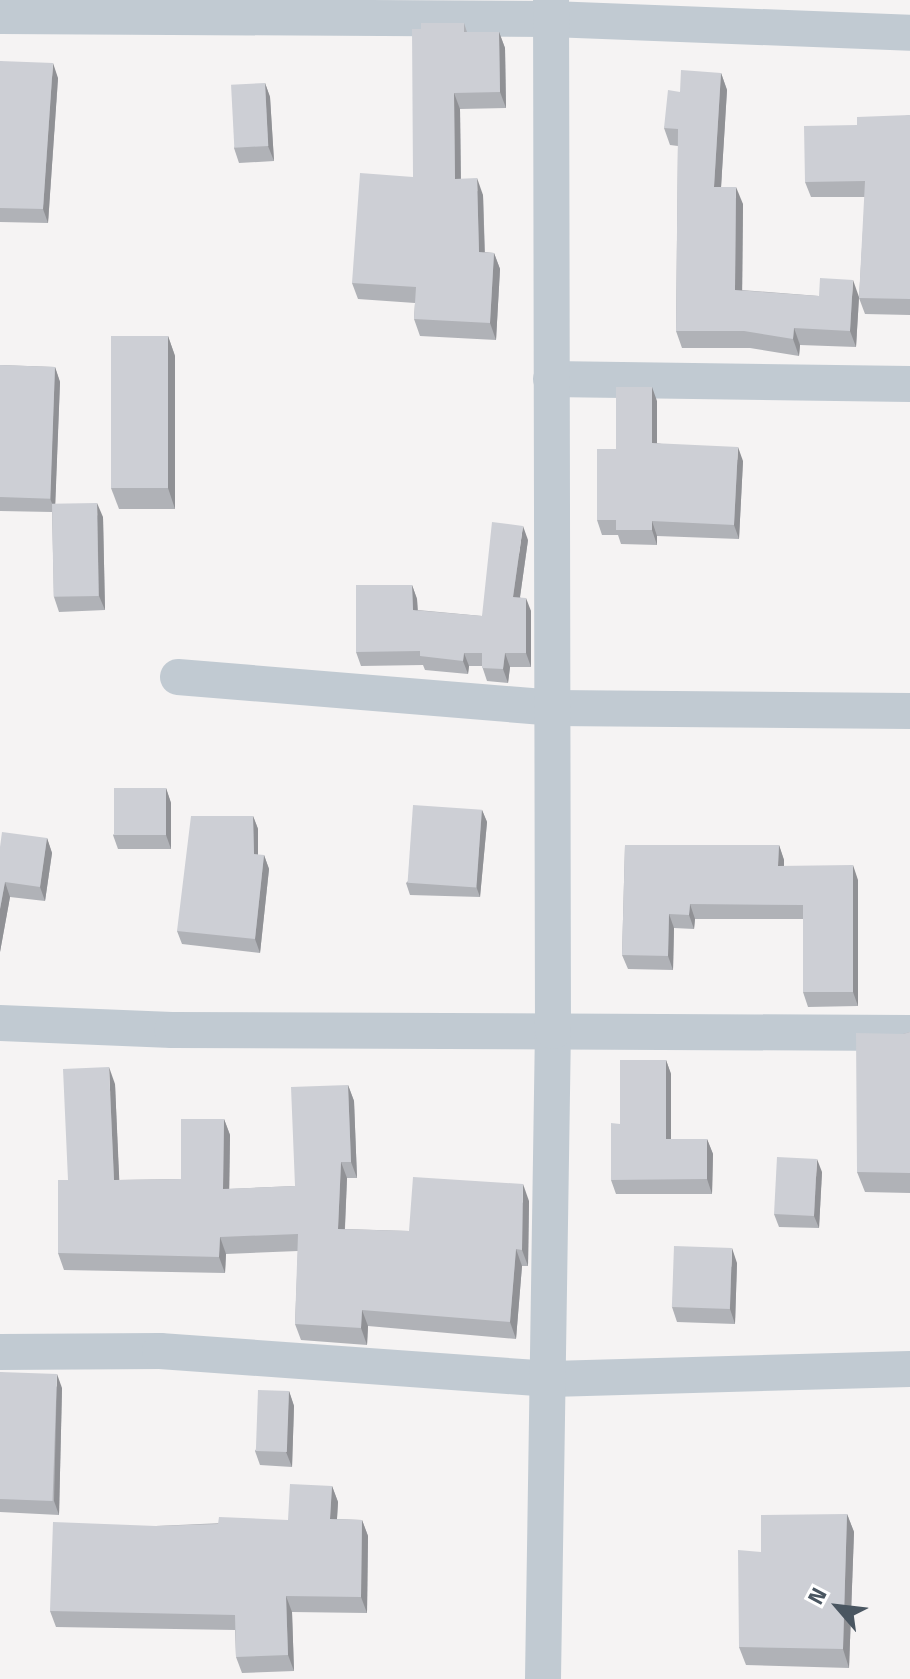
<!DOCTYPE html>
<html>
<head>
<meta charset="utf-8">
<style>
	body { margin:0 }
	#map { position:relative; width:910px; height:1679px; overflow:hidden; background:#f5f3f3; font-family:"Titillium Web",sans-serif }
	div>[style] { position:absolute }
	.street>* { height:36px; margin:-18px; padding:0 18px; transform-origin:18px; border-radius:18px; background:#c1cad2 }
	.wall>* { inset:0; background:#b0b2b7 }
	.shaded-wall>* { inset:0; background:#909195 }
	.building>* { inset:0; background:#cdcfd5; transform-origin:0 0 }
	span { translate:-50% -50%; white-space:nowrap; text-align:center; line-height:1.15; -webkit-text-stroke:7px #fff; paint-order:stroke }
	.north { position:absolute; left:798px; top:1567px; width:80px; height:80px; -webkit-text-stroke:6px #fff; paint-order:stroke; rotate:298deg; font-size:22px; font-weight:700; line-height:32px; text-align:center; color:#4a5661 }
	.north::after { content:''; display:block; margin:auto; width:28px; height:36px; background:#4a5661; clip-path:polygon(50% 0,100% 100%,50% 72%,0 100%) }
</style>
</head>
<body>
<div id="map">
	<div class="street">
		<div style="left:0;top:16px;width:551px;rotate:0.31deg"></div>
		<div style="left:551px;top:19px;width:359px;rotate:2.2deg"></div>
		<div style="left:551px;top:379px;width:359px;rotate:0.8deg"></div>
		<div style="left:178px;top:677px;width:376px;rotate:4.7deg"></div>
		<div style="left:553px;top:708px;width:357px;rotate:0.5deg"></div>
		<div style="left:0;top:1023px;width:172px;rotate:2.3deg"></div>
		<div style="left:172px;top:1030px;width:738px;rotate:0.23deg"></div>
		<div style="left:0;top:1352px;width:160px;rotate:-0.4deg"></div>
		<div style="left:160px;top:1351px;width:392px;rotate:4.1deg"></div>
		<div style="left:551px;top:1379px;width:359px;rotate:-1.6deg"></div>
		<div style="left:543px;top:1679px;width:648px;rotate:-89.12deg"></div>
		<div style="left:553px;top:1031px;width:1031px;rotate:-90.11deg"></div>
	</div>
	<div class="wall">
		<div style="clip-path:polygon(464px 23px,467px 32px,499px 32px,505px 48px,506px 108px,460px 109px,461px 179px,483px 195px,485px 252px,494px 253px,500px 269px,496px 340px,420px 336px,414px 319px,415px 303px,358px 299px,352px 283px,413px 177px)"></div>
		<div style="clip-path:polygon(0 61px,58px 78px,48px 223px,0 222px)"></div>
		<div style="clip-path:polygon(721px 73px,727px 90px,721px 187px,743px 204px,742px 290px,819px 296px,859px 297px,856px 347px,800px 345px,799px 356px,750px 348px,682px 348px,676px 331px,678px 146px,670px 145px,664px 128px,680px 92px)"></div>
		<div style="clip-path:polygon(265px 83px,270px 97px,274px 161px,239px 163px,234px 148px)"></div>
		<div style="clip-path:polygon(910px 115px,910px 315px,865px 314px,859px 298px,865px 197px,811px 197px,805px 182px,857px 125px)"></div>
		<div style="clip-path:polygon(168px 336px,175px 356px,175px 509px,119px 509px,111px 488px)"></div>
		<div style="clip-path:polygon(0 365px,55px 367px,60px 382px,55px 504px,103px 517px,105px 610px,59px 612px,54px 597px,52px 512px,0 511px)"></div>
		<div style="clip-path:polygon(657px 401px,657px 443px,743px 461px,739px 539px,657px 536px,657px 545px,621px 544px,618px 535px,602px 535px,597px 520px,616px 449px)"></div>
		<div style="clip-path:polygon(528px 540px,520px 597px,531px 611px,531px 667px,510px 667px,508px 683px,487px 681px,482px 666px,469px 666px,468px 674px,425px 670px,423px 665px,361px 666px,356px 652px,412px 585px,417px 599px,418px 610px,482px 616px)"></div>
		<div style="clip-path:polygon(166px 788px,171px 803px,171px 849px,118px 849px,113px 835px)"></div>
		<div style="clip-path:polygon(482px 810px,487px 822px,480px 897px,410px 895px,406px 883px)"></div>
		<div style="clip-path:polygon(253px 816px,258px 829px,258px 855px,264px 855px,269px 869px,260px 953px,182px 944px,177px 931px)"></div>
		<div style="clip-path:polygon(47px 838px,52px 853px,45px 901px,10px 897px,0 952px,0 847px)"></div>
		<div style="clip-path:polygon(625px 845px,779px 845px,784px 860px,784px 866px,858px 880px,858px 1006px,808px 1007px,803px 992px,803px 919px,695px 919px,694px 929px,674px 928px,673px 970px,628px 969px,622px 955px)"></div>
		<div style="clip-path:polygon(910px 1032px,910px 1193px,865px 1192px,857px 1172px,903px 1034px)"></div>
		<div style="clip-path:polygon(666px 1060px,671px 1074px,671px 1139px,707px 1139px,713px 1154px,712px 1194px,616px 1194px,611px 1180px,620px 1124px)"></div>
		<div style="clip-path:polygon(115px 1084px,119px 1180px,181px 1179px,224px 1119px,230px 1135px,229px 1189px,295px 1186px,348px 1085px,354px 1101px,357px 1178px,347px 1178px,345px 1229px,409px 1231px,529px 1201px,528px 1266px,522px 1266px,516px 1339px,368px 1326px,367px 1345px,301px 1340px,295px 1324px,298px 1251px,226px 1254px,225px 1273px,64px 1270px,58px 1253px,68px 1180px)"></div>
		<div style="clip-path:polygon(822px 1172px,819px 1228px,779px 1227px,774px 1214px)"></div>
		<div style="clip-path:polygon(737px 1263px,735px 1324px,677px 1322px,672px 1307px)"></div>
		<div style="clip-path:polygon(0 1372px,62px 1388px,59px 1515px,0 1512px)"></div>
		<div style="clip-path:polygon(289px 1391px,294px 1406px,292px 1467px,260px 1465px,255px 1451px)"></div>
		<div style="clip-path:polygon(332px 1486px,338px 1502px,337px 1519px,362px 1520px,368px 1536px,367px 1613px,292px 1612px,294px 1671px,242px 1673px,236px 1657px,235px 1630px,56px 1627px,50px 1611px,156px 1526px,288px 1520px)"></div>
		<div style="clip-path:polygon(847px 1514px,854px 1532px,849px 1668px,746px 1665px,739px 1647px,761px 1552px)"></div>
	</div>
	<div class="shaded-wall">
		<div style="clip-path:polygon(499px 32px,505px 48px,506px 108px,500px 92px)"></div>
		<div style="clip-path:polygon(53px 63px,58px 78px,48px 223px,43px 209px)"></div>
		<div style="clip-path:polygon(721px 73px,727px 90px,720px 204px,714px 187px)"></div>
		<div style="clip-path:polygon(265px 83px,270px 97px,274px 161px,268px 146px)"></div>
		<div style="clip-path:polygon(454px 93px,460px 109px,461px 196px,455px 179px)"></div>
		<div style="clip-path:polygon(477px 178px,483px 195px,485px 269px,479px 252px)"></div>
		<div style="clip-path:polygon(736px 187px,743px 204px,742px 307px,735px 290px)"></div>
		<div style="clip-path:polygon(494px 253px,500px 269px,496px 340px,490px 323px)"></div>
		<div style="clip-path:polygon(853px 280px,859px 297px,856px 347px,850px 331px)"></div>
		<div style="clip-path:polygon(794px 328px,800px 345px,799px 356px,793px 339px)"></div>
		<div style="clip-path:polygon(168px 336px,175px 356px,175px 509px,168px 488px)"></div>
		<div style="clip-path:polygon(55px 367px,60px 382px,55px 512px,50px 498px)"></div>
		<div style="clip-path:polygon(652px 387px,657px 401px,657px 458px,652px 443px)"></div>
		<div style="clip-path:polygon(738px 447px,743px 461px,739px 539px,734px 525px)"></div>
		<div style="clip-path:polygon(97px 503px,103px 517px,105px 610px,99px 596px)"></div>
		<div style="clip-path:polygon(652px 521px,657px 536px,657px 545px,652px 530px)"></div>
		<div style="clip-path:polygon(523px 526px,528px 540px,518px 611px,513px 597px)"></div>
		<div style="clip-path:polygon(412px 585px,417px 599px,418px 623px,413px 610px)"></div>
		<div style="clip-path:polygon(526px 598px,531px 611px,531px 667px,526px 653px)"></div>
		<div style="clip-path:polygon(464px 653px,469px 666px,468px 674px,463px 661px)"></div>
		<div style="clip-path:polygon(505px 653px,510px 667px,508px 683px,503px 669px)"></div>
		<div style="clip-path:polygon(166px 788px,171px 803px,171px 849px,166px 835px)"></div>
		<div style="clip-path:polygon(482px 810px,487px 822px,480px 897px,476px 886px)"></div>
		<div style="clip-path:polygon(253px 816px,258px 829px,258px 868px,254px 854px)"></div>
		<div style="clip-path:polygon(47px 838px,52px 853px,45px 901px,40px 887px)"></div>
		<div style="clip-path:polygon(779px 845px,784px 860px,784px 880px,778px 866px)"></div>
		<div style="clip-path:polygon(264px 855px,269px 869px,260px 953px,255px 939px)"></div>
		<div style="clip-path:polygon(853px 865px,858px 880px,858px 1006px,853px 992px)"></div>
		<div style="clip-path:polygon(5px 882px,10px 897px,0 952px,0 909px)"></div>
		<div style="clip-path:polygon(690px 904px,695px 919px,694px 929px,689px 915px)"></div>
		<div style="clip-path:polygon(669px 914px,674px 928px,673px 970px,668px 956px)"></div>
		<div style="clip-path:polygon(666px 1060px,671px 1074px,671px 1154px,666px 1139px)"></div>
		<div style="clip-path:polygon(109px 1067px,115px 1084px,120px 1196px,114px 1180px)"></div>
		<div style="clip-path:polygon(348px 1085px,354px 1101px,357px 1178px,351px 1162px)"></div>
		<div style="clip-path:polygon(224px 1119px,230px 1135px,229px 1205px,223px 1189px)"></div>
		<div style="clip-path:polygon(707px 1139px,713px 1154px,712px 1194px,707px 1179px)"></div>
		<div style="clip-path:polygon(817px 1159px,822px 1172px,819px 1228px,814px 1216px)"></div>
		<div style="clip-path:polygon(341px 1162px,347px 1178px,344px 1246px,338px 1229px)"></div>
		<div style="clip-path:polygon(523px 1184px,529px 1201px,528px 1266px,522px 1250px)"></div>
		<div style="clip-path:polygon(220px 1237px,226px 1254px,225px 1273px,219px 1257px)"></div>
		<div style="clip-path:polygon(732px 1248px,737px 1263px,735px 1324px,730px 1309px)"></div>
		<div style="clip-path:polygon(516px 1249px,522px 1266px,516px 1339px,510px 1322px)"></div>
		<div style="clip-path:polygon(362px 1310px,368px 1326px,367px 1345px,361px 1328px)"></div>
		<div style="clip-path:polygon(57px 1374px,62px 1388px,59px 1515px,54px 1501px)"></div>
		<div style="clip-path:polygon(289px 1391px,294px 1406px,292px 1467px,286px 1452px)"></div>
		<div style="clip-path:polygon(332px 1486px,338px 1502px,336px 1535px,330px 1519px)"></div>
		<div style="clip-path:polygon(847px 1514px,854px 1532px,849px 1668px,843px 1649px)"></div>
		<div style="clip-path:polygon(362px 1520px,368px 1536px,367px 1613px,361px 1597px)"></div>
		<div style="clip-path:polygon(286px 1596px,292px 1612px,294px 1671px,288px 1655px)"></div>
	</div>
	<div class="building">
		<div style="clip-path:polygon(421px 23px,464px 23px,464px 32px,499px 32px,500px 92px,454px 93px,455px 179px,477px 178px,479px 252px,494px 253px,490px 323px,414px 319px,416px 287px,352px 283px,360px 173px,413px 177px,412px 29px,421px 29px)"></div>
		<div style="clip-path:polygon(0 61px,53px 63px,43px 209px,0 208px)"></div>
		<div style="clip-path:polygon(681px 70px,721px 73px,714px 187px,736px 187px,735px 290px,819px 296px,820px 278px,853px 280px,850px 331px,794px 328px,793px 339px,744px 331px,676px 331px,678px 129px,664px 128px,668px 90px,680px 92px)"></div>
		<div style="left:265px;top:83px;width:63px;height:34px;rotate:87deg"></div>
		<div style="clip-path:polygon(910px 115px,910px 299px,859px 298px,865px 181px,805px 182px,804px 126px,857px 125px,857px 117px)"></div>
		<div style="left:168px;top:336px;width:152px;height:57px;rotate:90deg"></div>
		<div style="left:0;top:365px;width:55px;height:132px;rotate:2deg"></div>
		<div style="clip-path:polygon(616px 387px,652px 387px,652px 443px,738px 447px,734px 525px,652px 521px,652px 530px,616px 530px,616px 520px,597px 520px,597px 449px,616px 449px)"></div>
		<div style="left:97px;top:503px;width:93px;height:45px;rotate:89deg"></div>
		<div style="clip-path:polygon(492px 522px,523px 526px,513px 597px,526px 598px,526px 653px,505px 653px,503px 669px,482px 668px,482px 653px,464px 653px,463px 661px,420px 656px,420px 651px,356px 652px,356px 585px,412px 585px,413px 610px,482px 616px)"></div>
		<div style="left:166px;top:788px;width:47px;height:52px;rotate:90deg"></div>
		<div style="left:413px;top:805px;width:69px;height:78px;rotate:4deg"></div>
		<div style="clip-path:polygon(191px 816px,253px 816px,254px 854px,264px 855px,255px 939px,177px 931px)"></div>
		<div style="clip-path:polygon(2px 832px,47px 838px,40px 887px,5px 882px,0 909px,0 847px)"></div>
		<div style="clip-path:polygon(625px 845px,779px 845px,778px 866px,853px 865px,853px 992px,803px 992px,803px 905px,690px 904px,689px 915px,669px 914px,668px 956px,622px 955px)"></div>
		<div style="clip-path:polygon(910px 1032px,910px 1173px,857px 1172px,856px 1033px,903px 1034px)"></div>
		<div style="clip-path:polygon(620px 1060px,666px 1060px,666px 1139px,707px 1139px,707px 1179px,611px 1180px,611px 1123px,620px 1124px)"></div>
		<div style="clip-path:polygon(109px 1067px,114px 1180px,181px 1179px,181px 1119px,224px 1119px,223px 1189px,295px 1186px,291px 1087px,348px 1085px,351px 1162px,341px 1162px,338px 1229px,409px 1231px,413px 1177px,523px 1184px,522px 1250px,516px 1249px,510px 1322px,362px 1310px,361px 1328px,295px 1324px,298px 1234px,220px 1237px,219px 1257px,58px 1253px,58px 1180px,68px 1180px,63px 1069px)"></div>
		<div style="left:777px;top:1157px;width:40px;height:57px;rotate:3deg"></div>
		<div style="left:674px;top:1246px;width:58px;height:61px;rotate:2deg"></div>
		<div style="left:0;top:1372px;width:57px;height:127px;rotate:2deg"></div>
		<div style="left:258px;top:1390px;width:31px;height:61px;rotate:2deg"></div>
		<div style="clip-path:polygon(290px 1484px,332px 1486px,330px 1519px,362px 1520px,361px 1597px,286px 1596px,288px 1655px,236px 1657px,235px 1615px,50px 1611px,53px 1522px,156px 1526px,218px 1524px,219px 1517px,288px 1520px)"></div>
		<div style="clip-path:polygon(847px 1514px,843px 1649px,739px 1647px,738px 1550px,761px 1552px,761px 1515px)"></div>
	</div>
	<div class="north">N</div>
</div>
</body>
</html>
